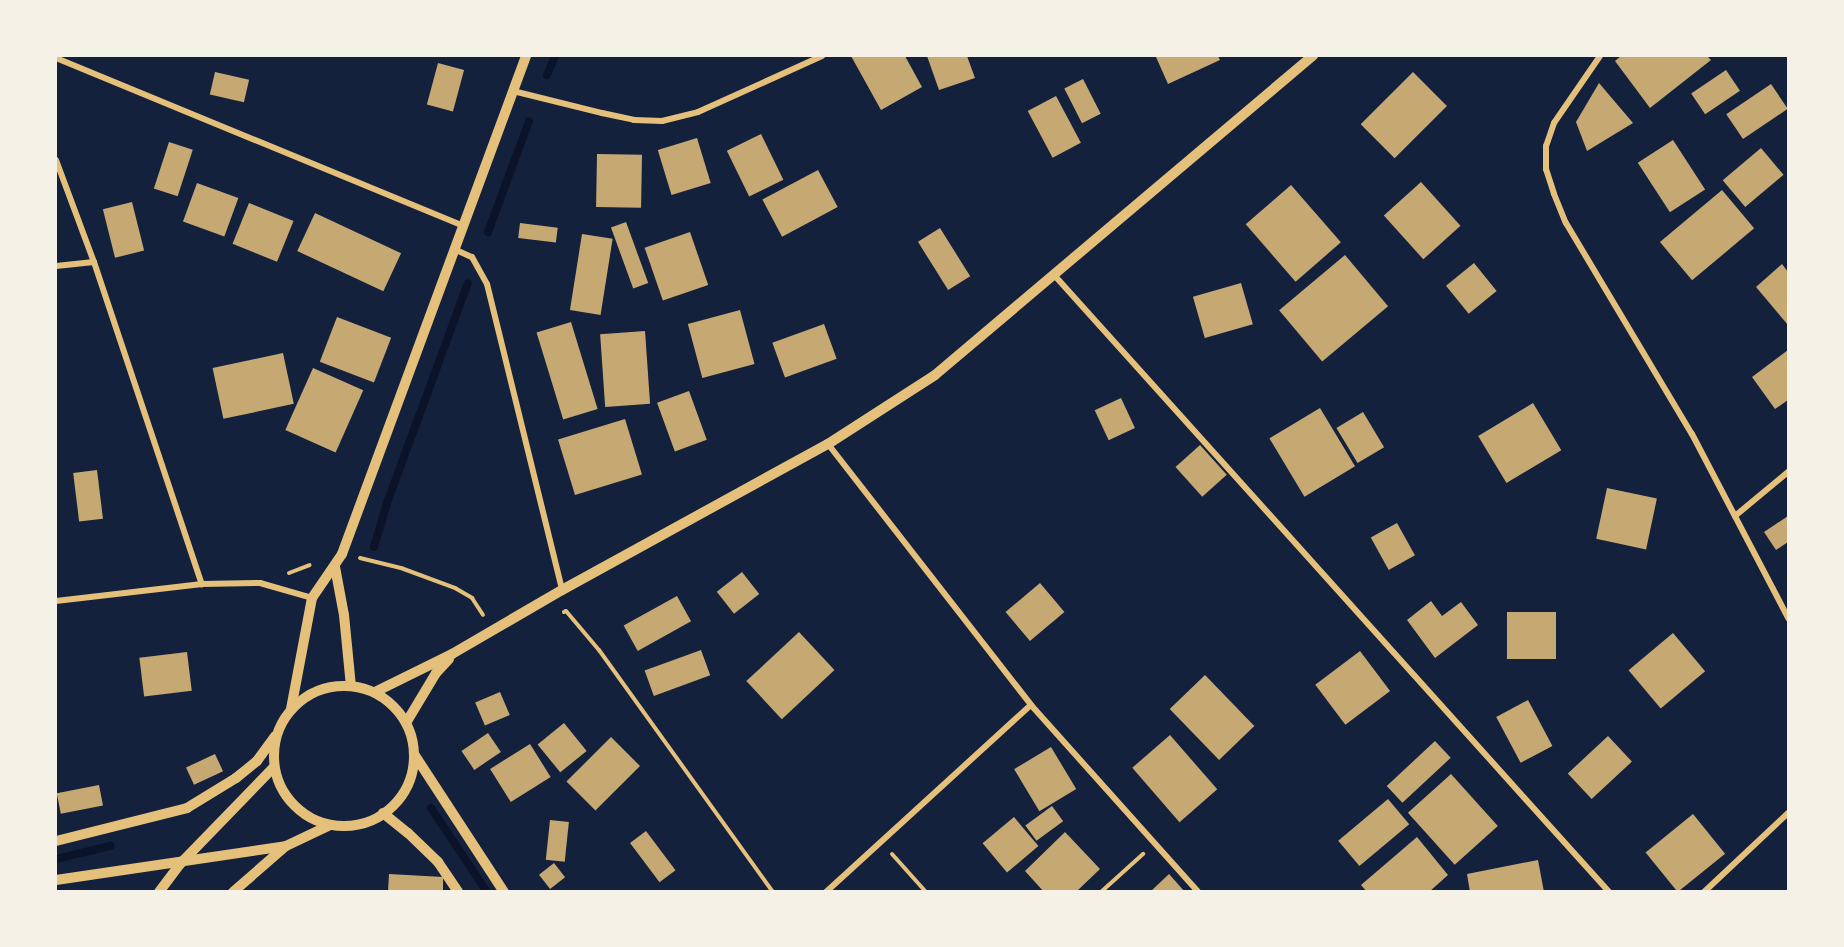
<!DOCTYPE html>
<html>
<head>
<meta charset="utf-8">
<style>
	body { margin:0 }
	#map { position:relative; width:1844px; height:947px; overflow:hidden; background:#14213d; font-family:Lora,serif }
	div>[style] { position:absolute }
	.stream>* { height:8px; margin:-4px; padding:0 4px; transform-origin:4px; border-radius:4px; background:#0b132b }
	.building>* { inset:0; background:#c6a872; transform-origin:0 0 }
	.path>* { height:4px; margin:-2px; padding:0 2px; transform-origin:2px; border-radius:2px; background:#e5c07b }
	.minor>* { height:6px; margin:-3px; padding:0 3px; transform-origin:3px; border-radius:3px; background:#e5c07b }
	.tertiary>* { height:10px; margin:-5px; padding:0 5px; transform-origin:5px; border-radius:5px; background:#e5c07b }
	.tertiary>.ring { margin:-5px; padding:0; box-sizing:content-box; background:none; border:10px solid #e5c07b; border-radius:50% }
	span { translate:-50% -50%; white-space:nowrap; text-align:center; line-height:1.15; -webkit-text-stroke:6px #f6f1e7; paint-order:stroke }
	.frame { position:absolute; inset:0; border:57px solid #f6f1e7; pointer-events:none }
</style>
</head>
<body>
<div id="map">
	<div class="stream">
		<div style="left:547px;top:75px;width:21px;rotate:-67deg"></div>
		<div style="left:488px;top:232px;width:118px;rotate:-69.7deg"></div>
		<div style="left:374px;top:547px;width:46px;rotate:-73.5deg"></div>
		<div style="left:387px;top:503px;width:234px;rotate:-69.8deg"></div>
		<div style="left:431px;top:808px;width:101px;rotate:56.3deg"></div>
		<div style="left:56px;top:859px;width:56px;rotate:-13.5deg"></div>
	</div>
	<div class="building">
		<div style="clip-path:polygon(851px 56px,905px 56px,922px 87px,881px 110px)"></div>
		<div style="clip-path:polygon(927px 56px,967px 56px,975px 78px,939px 90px)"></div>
		<div style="clip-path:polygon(1159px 56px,1218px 56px,1220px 60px,1168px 84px,1156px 57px)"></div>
		<div style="clip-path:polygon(1621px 56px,1707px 56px,1711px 60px,1650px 108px,1615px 61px)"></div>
		<div style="left:438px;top:63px;width:27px;height:43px;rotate:15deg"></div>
		<div style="left:1726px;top:70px;width:25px;height:42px;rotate:56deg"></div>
		<div style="left:215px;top:72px;width:35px;height:23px;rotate:13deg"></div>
		<div style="left:1413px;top:72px;width:48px;height:74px;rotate:45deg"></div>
		<div style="left:1083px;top:79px;width:39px;height:21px;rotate:63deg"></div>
		<div style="clip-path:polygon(1599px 83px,1633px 123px,1587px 151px,1576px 122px)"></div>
		<div style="left:1771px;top:84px;width:30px;height:54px;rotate:56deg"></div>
		<div style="left:1056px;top:96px;width:53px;height:32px;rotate:62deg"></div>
		<div style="left:761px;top:134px;width:51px;height:38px;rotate:64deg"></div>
		<div style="left:697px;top:138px;width:47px;height:41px;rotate:73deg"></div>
		<div style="left:1673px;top:140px;width:59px;height:42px;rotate:57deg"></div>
		<div style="left:169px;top:142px;width:25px;height:49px;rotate:18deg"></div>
		<div style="left:1761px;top:148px;width:35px;height:50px;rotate:50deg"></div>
		<div style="left:597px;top:154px;width:45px;height:53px;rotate:1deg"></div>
		<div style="left:818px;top:170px;width:42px;height:63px;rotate:62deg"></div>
		<div style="left:1421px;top:182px;width:59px;height:50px;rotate:48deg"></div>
		<div style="left:197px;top:183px;width:44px;height:41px;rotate:20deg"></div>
		<div style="left:1291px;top:185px;width:76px;height:60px;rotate:49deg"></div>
		<div style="left:1722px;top:190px;width:50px;height:81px;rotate:50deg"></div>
		<div style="left:132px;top:202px;width:50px;height:30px;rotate:76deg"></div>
		<div style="left:249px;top:203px;width:48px;height:44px;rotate:22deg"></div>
		<div style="left:315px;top:213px;width:95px;height:42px;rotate:25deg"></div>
		<div style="left:626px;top:222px;width:65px;height:16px;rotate:70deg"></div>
		<div style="left:520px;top:223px;width:38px;height:15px;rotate:7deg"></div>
		<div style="left:940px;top:228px;width:57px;height:26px;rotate:58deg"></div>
		<div style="left:690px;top:232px;width:56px;height:48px;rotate:71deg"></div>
		<div style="left:582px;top:234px;width:31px;height:77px;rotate:9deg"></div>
		<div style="left:1345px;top:255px;width:67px;height:86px;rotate:50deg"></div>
		<div style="left:1474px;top:263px;width:36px;height:36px;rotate:51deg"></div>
		<div style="clip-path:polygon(1782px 264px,1788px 272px,1788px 325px,1756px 287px)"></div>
		<div style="left:1241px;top:283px;width:43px;height:50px;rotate:74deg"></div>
		<div style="left:740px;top:310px;width:56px;height:54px;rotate:75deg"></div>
		<div style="left:337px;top:317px;width:58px;height:48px;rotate:21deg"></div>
		<div style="left:571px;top:322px;width:91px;height:36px;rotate:73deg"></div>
		<div style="left:824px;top:324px;width:37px;height:55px;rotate:70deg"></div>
		<div style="left:645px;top:331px;width:73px;height:45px;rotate:86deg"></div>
		<div style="clip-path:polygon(1788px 350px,1788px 400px,1775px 409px,1752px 377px)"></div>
		<div style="left:283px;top:353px;width:52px;height:72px;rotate:78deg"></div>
		<div style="left:313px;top:368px;width:55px;height:68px;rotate:24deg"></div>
		<div style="left:689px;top:391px;width:52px;height:34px;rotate:70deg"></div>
		<div style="left:1121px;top:398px;width:33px;height:29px;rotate:65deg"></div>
		<div style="left:1533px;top:403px;width:55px;height:64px;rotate:59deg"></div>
		<div style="left:1320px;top:408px;width:68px;height:59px;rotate:59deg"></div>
		<div style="left:1363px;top:412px;width:41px;height:31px;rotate:59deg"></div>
		<div style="left:625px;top:419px;width:58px;height:70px;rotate:73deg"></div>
		<div style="left:1200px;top:445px;width:40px;height:33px;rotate:48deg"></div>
		<div style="left:97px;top:470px;width:49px;height:24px;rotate:83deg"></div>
		<div style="left:1607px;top:488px;width:51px;height:52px;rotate:12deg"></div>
		<div style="clip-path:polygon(1788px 516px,1788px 542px,1776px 550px,1764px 532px)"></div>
		<div style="left:1397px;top:523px;width:37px;height:30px;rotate:61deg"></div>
		<div style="left:742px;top:572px;width:28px;height:32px;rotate:52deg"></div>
		<div style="left:1040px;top:583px;width:38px;height:45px;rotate:50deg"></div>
		<div style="left:677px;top:596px;width:29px;height:61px;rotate:61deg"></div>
		<div style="clip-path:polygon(1431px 601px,1442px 616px,1461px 602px,1478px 625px,1435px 658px,1407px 620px)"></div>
		<div style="left:1556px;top:612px;width:47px;height:49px;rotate:90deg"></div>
		<div style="left:799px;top:632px;width:52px;height:72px;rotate:47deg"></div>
		<div style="left:1673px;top:633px;width:50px;height:58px;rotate:50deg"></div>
		<div style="left:701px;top:650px;width:27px;height:60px;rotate:70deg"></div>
		<div style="left:1360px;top:651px;width:50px;height:56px;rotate:53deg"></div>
		<div style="left:187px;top:652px;width:39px;height:48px;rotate:83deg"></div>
		<div style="left:1205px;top:675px;width:71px;height:49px;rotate:46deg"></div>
		<div style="left:500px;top:692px;width:25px;height:27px;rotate:67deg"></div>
		<div style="left:1528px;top:700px;width:52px;height:36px;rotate:62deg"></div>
		<div style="left:564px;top:723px;width:36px;height:34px;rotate:51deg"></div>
		<div style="left:488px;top:733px;width:23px;height:32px;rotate:56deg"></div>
		<div style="left:1170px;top:735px;width:72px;height:50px;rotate:49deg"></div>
		<div style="left:1608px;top:736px;width:35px;height:55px;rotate:47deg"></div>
		<div style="left:611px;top:737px;width:41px;height:63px;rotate:45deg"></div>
		<div style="left:1435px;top:741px;width:23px;height:66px;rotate:47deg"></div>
		<div style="left:530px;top:744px;width:39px;height:47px;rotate:58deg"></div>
		<div style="left:1051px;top:747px;width:49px;height:43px;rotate:59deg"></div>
		<div style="left:215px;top:754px;width:19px;height:32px;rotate:65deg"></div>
		<div style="left:1451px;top:774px;width:70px;height:58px;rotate:48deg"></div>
		<div style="left:99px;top:785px;width:21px;height:43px;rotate:79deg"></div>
		<div style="left:1388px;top:799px;width:33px;height:65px;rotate:50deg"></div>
		<div style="left:1052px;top:806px;width:19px;height:33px;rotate:54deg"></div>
		<div style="left:1693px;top:814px;width:51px;height:61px;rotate:51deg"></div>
		<div style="left:1014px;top:817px;width:38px;height:41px;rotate:50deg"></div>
		<div style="left:550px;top:820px;width:19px;height:40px;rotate:6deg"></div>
		<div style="left:646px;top:831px;width:49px;height:20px;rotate:53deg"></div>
		<div style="clip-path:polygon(1065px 832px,1100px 869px,1076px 892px,1044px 892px,1025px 871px)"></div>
		<div style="clip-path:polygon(1417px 837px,1448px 875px,1429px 892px,1367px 892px,1361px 885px)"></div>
		<div style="clip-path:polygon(1538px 860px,1544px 892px,1470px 892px,1467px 874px)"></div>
		<div style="left:554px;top:863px;width:18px;height:19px;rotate:52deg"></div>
		<div style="clip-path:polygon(389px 874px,443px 877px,443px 892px,388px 892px)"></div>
		<div style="clip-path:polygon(1169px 874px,1185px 892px,1150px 892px)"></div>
	</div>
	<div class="path">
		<div style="left:360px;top:558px;width:42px;rotate:13.7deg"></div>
		<div style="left:401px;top:568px;width:58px;rotate:20.3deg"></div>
		<div style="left:455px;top:588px;width:20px;rotate:30deg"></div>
		<div style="left:472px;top:598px;width:20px;rotate:57deg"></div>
		<div style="left:289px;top:573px;width:22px;rotate:-21deg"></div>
		<div style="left:564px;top:612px;width:2px;rotate:-27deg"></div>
		<div style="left:566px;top:611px;width:51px;rotate:49.8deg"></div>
		<div style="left:599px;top:650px;width:298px;rotate:54.3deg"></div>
		<div style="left:892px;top:854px;width:51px;rotate:48.2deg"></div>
		<div style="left:1101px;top:892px;width:57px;rotate:-42.1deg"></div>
	</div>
	<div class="minor">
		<div style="left:1600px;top:56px;width:81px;rotate:124.5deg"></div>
		<div style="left:1554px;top:123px;width:24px;rotate:109deg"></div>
		<div style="left:1546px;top:146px;width:23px;rotate:90deg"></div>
		<div style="left:1546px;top:169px;width:26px;rotate:72deg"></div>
		<div style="left:1554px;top:194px;width:31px;rotate:68deg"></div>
		<div style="left:1566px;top:223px;width:246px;rotate:59.2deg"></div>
		<div style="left:1692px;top:434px;width:208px;rotate:62.4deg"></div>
		<div style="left:56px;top:58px;width:441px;rotate:22.4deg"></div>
		<div style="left:513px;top:91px;width:92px;rotate:13.9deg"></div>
		<div style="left:602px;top:113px;width:33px;rotate:12deg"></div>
		<div style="left:634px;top:120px;width:28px;rotate:2deg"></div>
		<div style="left:662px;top:121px;width:37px;rotate:-14deg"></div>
		<div style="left:698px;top:112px;width:136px;rotate:-24.3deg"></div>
		<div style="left:56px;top:160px;width:109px;rotate:69.6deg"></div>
		<div style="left:94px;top:262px;width:340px;rotate:71.5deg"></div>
		<div style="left:456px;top:250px;width:17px;rotate:24deg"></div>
		<div style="left:472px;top:257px;width:31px;rotate:61deg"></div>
		<div style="left:487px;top:284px;width:315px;rotate:76.2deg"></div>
		<div style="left:56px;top:266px;width:38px;rotate:-6deg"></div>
		<div style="left:1055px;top:276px;width:828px;rotate:48.03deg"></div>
		<div style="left:828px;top:444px;width:331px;rotate:52.1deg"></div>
		<div style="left:1031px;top:705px;width:251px;rotate:48.2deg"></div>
		<div style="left:1735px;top:516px;width:69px;rotate:-39.7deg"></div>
		<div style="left:56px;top:601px;width:147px;rotate:-6.6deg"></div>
		<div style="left:202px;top:584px;width:58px;rotate:-1deg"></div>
		<div style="left:260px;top:583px;width:54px;rotate:16.1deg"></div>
		<div style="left:826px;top:892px;width:277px;rotate:-42.4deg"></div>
		<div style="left:1704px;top:892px;width:115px;rotate:-43.2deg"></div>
	</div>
	<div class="tertiary">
		<div style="left:335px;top:567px;width:49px;rotate:79.4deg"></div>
		<div style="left:344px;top:615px;width:71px;rotate:84.4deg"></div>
		<div class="ring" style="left:274px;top:686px;width:130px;height:130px"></div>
		<div style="left:375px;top:692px;width:86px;rotate:-26.3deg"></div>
		<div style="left:452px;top:654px;width:127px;rotate:-30.2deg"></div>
		<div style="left:562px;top:590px;width:303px;rotate:-28.8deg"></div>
		<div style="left:828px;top:444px;width:127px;rotate:-32.8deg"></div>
		<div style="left:935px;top:375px;width:495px;rotate:-40.2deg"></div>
		<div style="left:291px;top:709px;width:113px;rotate:-79.3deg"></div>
		<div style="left:312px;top:598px;width:53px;rotate:-55.7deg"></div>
		<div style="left:342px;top:554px;width:531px;rotate:-69.72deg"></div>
		<div style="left:406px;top:723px;width:58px;rotate:-59deg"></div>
		<div style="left:436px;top:673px;width:19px;rotate:-47deg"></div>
		<div style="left:414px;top:754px;width:165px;rotate:56.9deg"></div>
		<div style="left:383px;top:813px;width:32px;rotate:39deg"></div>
		<div style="left:408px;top:833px;width:42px;rotate:44deg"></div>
		<div style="left:438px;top:862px;width:36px;rotate:56deg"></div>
		<div style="left:56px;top:841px;width:135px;rotate:-14.1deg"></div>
		<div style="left:187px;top:808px;width:57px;rotate:-31.5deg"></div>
		<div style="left:236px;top:778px;width:27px;rotate:-39deg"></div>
		<div style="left:257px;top:761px;width:31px;rotate:-54deg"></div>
		<div style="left:56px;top:880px;width:232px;rotate:-8.4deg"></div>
		<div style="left:159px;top:892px;width:35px;rotate:-53deg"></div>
		<div style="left:180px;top:864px;width:135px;rotate:-45.9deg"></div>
		<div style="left:233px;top:892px;width:70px;rotate:-41deg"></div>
		<div style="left:286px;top:846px;width:49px;rotate:-25.5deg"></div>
	</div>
	<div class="frame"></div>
</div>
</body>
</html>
